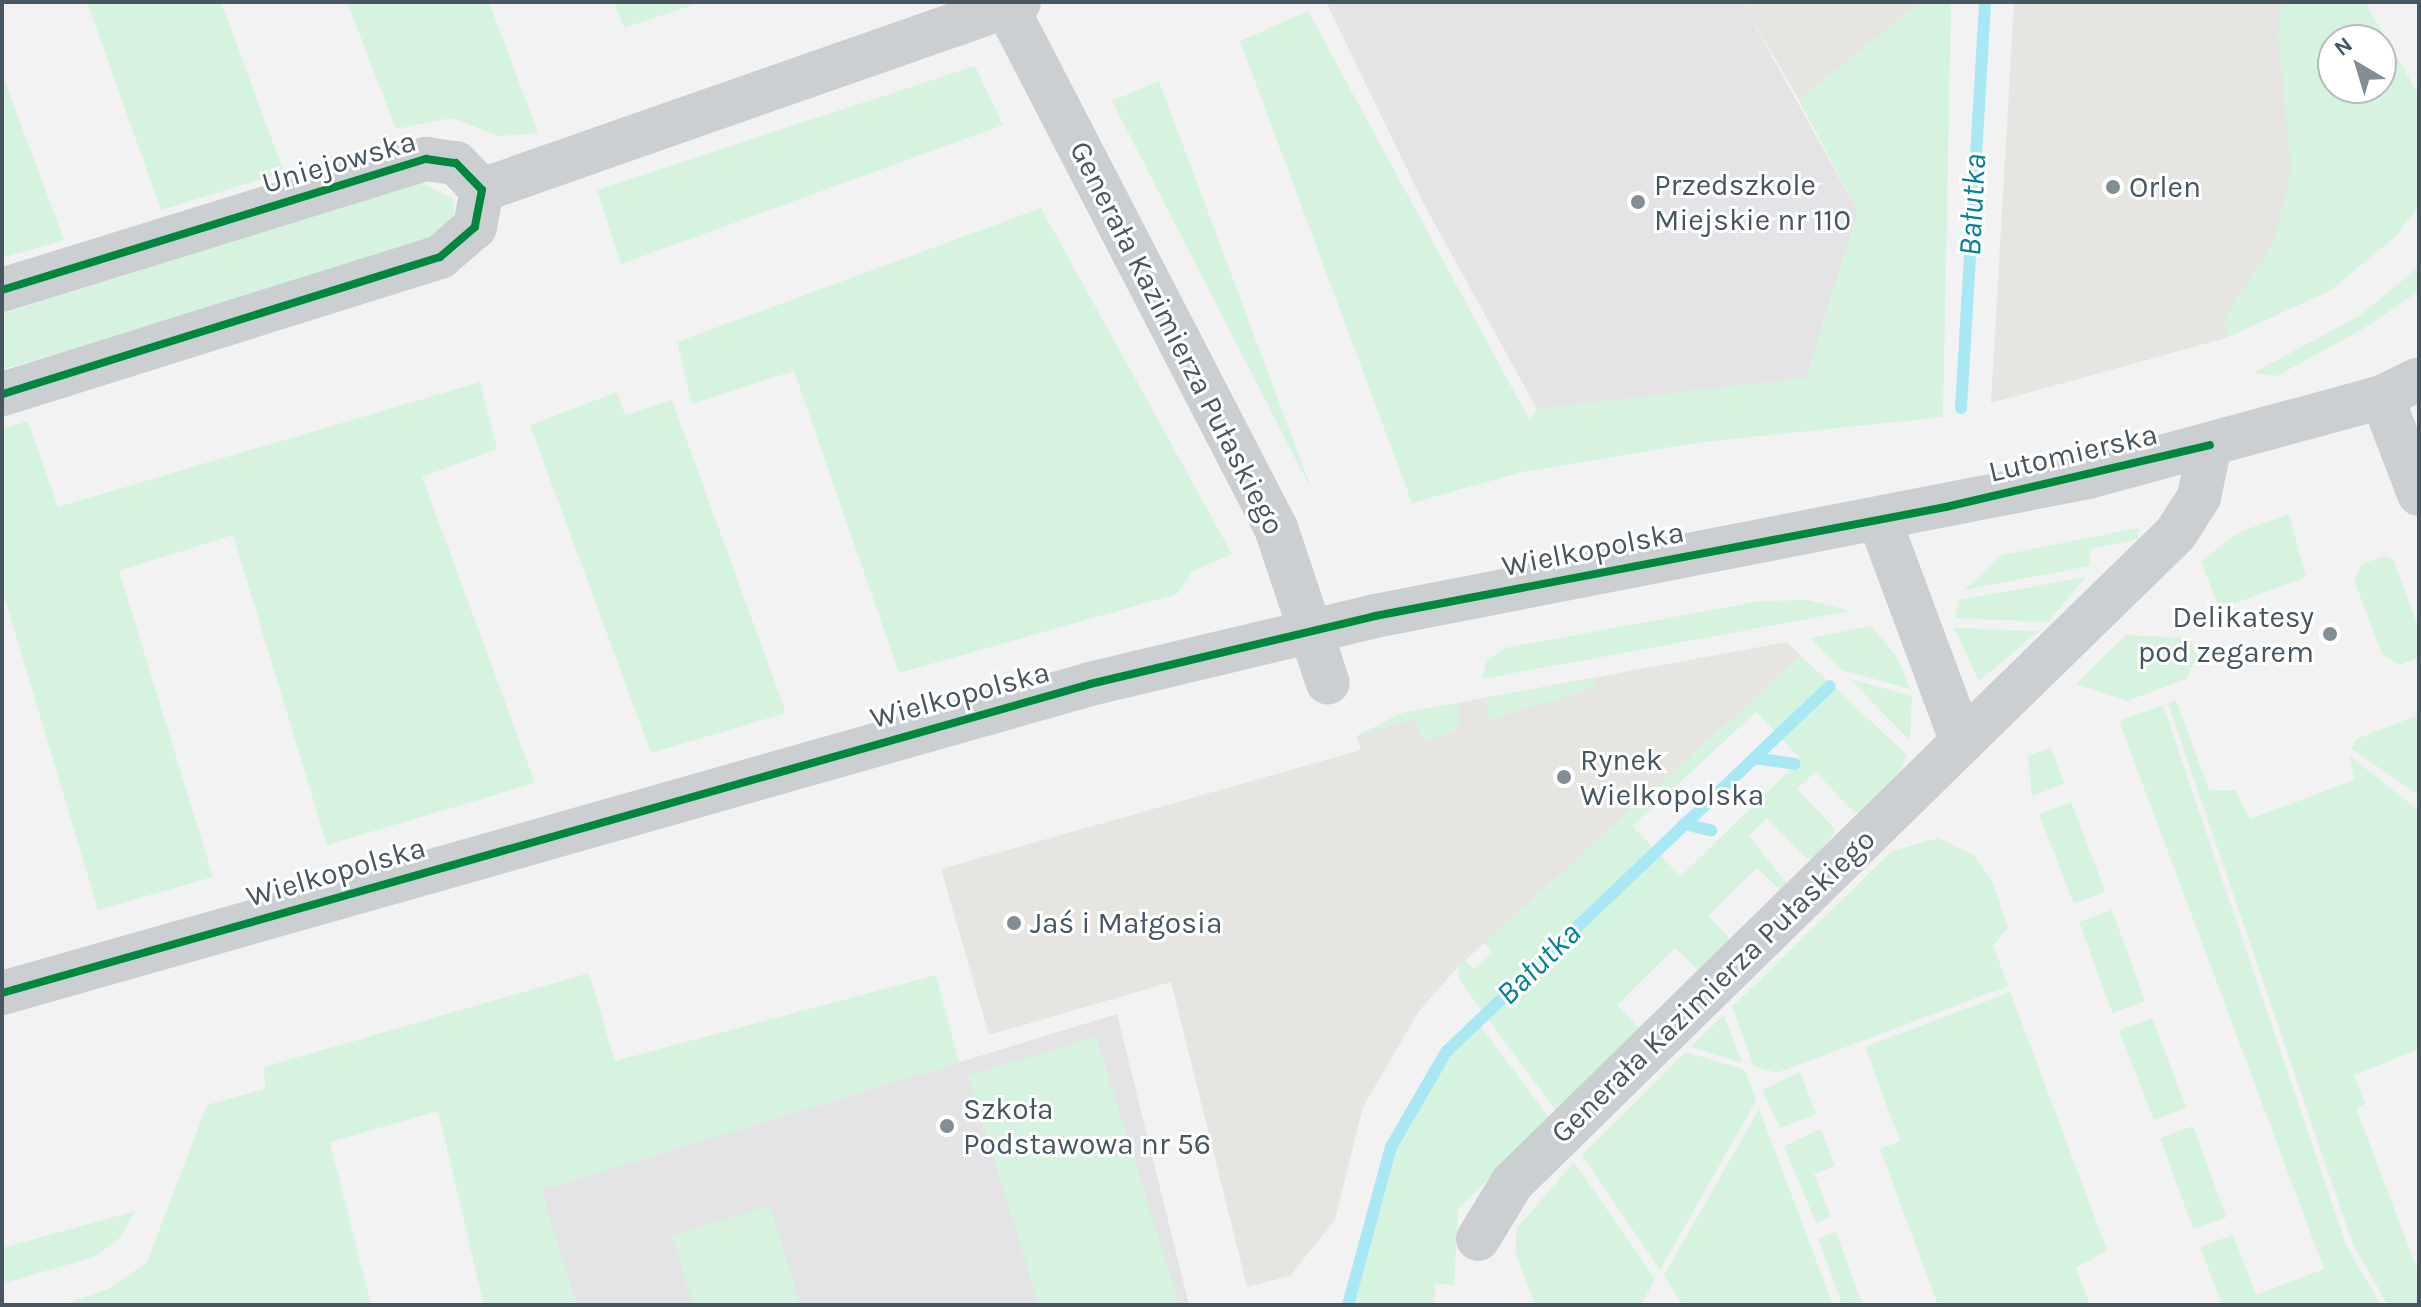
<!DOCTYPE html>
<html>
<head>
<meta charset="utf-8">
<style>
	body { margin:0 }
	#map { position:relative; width:2421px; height:1307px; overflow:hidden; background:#f3f2f2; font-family:Karla,sans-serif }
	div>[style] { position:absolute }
	.commercial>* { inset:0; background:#e7e5e1 }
	.education>* { inset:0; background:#e4e3e5 }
	.green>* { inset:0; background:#d5f3df; transform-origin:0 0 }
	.stream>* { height:12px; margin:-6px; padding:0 6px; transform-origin:6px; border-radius:6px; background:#a7e8f4 }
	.minor>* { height:44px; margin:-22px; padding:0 22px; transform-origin:22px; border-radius:22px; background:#cbcfd2 }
	.tertiary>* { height:44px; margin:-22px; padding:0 22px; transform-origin:22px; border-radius:22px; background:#cbcfd2 }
	.cycleway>* { height:8px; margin:-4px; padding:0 4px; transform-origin:4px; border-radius:4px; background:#00873e }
	.dots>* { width:22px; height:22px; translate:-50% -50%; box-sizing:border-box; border:4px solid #fff; border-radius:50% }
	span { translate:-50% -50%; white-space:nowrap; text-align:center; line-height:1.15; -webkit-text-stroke:6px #fff; paint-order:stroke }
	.street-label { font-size:30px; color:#475661 }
	.poi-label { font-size:30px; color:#475661 }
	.left { translate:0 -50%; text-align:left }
	.right { translate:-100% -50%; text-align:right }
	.water-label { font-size:32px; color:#038299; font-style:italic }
	.frame { position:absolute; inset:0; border:4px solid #475661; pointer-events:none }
	.north { position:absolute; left:2317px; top:24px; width:80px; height:80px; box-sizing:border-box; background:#fff; border:2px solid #b5bbc0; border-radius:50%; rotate:322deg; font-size:22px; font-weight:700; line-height:32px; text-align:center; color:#475661 }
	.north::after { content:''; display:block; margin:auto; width:28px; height:36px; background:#838d94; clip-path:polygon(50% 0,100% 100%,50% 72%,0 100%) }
</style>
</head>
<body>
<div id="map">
	<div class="commercial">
		<div style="clip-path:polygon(1742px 2px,1921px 2px,1799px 100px)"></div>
		<div style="clip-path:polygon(2014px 2px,2306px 2px,2331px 290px,2226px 338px,1991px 403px)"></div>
		<div style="clip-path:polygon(1787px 642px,1801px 656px,1458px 967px,1419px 1011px,1363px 1107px,1335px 1220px,1290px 1276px,1247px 1287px,1171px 982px,989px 1035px,941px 869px,1361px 750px,1357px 736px,1402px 713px)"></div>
	</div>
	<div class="education">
		<div style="clip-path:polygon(1326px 2px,1742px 2px,1858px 212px,1806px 378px,1537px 409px,1426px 208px)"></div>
		<div style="clip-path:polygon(1117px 1014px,1189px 1305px,576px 1305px,541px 1190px)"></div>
	</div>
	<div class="green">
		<div style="clip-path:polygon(87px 2px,221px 2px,284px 172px,161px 210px)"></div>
		<div style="clip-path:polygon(347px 2px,489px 2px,538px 133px,499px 136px,451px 118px,396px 129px)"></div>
		<div style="clip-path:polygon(614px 2px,702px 2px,624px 28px)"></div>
		<div style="clip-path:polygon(1921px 2px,1951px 2px,1943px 417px,1695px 443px,1522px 472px,1412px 503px,1240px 41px,1308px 11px,1529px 419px,1537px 409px,1806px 378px,1858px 212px,1799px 100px)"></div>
		<div style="clip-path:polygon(evenodd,2282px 2px,2365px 2px,2419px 95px,2419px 206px,2396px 236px,2331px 290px,2226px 338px,2225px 317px,2274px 243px,2291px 171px,2278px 36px,2282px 2px,2333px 40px,2381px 40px,2381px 88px,2333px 88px,2333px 40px)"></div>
		<div style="clip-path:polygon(975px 66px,1003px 125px,621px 264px,597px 190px)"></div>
		<div style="clip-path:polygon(2px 74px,64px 240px,2px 258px)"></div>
		<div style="clip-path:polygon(1159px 81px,1313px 493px,1112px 101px)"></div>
		<div style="clip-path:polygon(421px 182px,453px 199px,455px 220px,432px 239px,2px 370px,2px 314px)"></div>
		<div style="clip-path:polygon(1041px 208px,1232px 554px,1193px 571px,1177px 594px,899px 673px,794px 371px,692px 404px,677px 342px)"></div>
		<div style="clip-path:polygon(2419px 267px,2419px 291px,2366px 327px,2277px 376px,2253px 373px,2359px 316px)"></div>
		<div style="clip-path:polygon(480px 382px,497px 449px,422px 477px,535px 783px,327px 845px,233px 535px,119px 571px,213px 877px,98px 910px,2px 589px,2px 429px,28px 421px,58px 507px)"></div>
		<div style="clip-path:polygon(617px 392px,625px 415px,672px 400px,786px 713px,651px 753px,530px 425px)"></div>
		<div style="clip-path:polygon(2289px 514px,2306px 577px,2225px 607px,2217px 603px,2201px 561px,2238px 533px)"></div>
		<div style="clip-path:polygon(2139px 528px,2138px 539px,2091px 549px,2089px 566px,1964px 590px,2002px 555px)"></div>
		<div style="clip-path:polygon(2384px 556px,2393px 559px,2419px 629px,2419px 658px,2399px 665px,2382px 654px,2354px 580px,2362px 564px)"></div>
		<div style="clip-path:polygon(2086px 577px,2048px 622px,1955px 618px,1959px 600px)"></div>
		<div style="clip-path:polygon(1808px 600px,1850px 611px,1482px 679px,1487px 661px,1505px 648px,1760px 601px)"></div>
		<div style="clip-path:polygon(1871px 626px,1897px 657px,1910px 689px,1841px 670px,1810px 638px)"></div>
		<div style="clip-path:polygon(1954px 628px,1955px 628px,2039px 631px,1979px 681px)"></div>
		<div style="clip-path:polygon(2126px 635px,2189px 638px,2197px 657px,2186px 679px,2127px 701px,2076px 684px)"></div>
		<div style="clip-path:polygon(evenodd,1801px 656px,1907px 755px,1902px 768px,1863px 813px,1854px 812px,1815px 772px,1797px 789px,1836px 830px,1815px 859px,1807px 859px,1767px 818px,1749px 836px,1788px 885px,1782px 892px,1757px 868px,1708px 916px,1732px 941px,1700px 972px,1675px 948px,1617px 1005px,1641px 1030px,1557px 1112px,1460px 981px,1458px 967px,1465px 960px,1474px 969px,1492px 952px,1484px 943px,1801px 656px,1756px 712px,1801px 759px,1681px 876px,1632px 826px,1756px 712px)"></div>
		<div style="clip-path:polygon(1594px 678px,1596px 687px,1489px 720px,1486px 698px)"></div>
		<div style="clip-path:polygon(1850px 679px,1912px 696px,1910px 741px)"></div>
		<div style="clip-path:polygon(2176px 700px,2209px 790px,2235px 790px,2250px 819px,2354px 780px,2350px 756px,2419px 811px,2419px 1049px,2354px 1075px,2365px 1104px,2356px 1108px,2419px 1274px,2419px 1305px,2388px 1305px,2353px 1245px,2168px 703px)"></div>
		<div style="clip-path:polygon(1457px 703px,1460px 724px,1453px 732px,1422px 741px,1416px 719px,1357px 736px,1402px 713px)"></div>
		<div style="clip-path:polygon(2163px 705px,2347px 1247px,2381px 1305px,2222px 1305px,2200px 1247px,2233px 1235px,2256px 1295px,2324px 1269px,2119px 721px)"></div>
		<div style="clip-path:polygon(2418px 715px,2419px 717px,2419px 796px,2352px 749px,2356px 739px)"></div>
		<div style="clip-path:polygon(2051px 747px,2064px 784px,2032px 796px,2028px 756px)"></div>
		<div style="left:2071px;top:802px;width:96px;height:34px;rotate:69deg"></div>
		<div style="clip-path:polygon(1938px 838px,1974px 855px,1993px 883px,2008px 928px,1993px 945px,2008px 986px,1777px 1073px,1754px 1066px,1732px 1007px,1892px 851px)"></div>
		<div style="left:2112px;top:910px;width:97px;height:35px;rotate:70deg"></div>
		<div style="clip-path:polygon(589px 973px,615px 1061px,936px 975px,959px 1062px,541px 1190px,576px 1305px,484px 1305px,438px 1111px,330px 1142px,371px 1305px,63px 1305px,110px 1288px,147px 1262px,207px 1105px,265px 1089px,264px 1067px)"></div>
		<div style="clip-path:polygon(2010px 992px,2107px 1250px,2076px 1268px,2090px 1305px,1938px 1305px,1880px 1149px,1900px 1141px,1865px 1047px)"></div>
		<div style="clip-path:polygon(1724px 1015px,1742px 1063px,1691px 1047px)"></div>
		<div style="left:2152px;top:1018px;width:96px;height:35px;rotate:69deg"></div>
		<div style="clip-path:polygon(1476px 1020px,1550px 1119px,1458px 1209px,1454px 1285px,1435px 1284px,1434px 1305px,1348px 1305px,1403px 1118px)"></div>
		<div style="clip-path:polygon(1096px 1036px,1178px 1300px,1161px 1305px,1039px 1305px,968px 1076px)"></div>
		<div style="clip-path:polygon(1686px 1052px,1745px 1070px,1756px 1101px,1660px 1270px,1582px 1155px)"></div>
		<div style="clip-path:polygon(1800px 1072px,1816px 1114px,1780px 1128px,1762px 1090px)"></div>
		<div style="clip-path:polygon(1759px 1109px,1833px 1305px,1683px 1305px,1664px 1275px)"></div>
		<div style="left:2193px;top:1126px;width:97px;height:35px;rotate:70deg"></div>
		<div style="clip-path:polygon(1821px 1129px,1835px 1166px,1814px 1174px,1831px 1217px,1816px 1223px,1784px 1146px)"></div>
		<div style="clip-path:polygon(1574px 1162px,1655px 1279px,1641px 1305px,1535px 1305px,1515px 1251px,1517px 1228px)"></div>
		<div style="clip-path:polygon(770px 1205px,800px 1305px,693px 1305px,672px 1236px)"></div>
		<div style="clip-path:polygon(135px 1211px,121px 1237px,96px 1256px,2px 1284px,2px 1248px)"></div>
		<div style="left:1836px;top:1232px;width:78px;height:19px;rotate:70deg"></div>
	</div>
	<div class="stream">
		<div style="left:1961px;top:408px;width:407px;rotate:-86.6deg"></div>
		<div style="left:1754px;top:758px;width:41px;rotate:8.3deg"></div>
		<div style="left:1684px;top:824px;width:28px;rotate:13deg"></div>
		<div style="left:1348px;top:1305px;width:164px;rotate:-74.8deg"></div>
		<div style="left:1391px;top:1147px;width:110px;rotate:-59.9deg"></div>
		<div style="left:1446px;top:1052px;width:530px;rotate:-43.63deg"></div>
	</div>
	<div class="minor">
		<div style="left:1004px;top:2px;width:592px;rotate:62.66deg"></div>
		<div style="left:1276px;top:528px;width:163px;rotate:71.5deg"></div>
		<div style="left:482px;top:190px;width:569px;rotate:-19.29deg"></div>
		<div style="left:2px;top:290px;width:444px;rotate:-17.2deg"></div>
		<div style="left:426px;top:159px;width:30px;rotate:8deg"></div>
		<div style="left:456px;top:163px;width:37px;rotate:46deg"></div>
		<div style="left:482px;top:190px;width:38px;rotate:101deg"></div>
		<div style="left:475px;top:227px;width:46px;rotate:139.4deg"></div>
		<div style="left:440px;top:257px;width:459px;rotate:162.6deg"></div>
		<div style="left:2382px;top:397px;width:104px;rotate:69.1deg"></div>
		<div style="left:1962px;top:742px;width:299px;rotate:-44.3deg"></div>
		<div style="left:2176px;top:533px;width:43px;rotate:-57.4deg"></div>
		<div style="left:2199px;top:497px;width:53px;rotate:-78.1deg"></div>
		<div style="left:1478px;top:1239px;width:66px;rotate:-58.7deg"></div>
		<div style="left:1512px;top:1183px;width:630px;rotate:-44.42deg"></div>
		<div style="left:1962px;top:742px;width:238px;rotate:-110.4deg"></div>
	</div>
	<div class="tertiary">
		<div style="left:2px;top:993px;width:1131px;rotate:-15.85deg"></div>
		<div style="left:1090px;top:684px;width:293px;rotate:-13.4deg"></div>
		<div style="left:1375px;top:616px;width:726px;rotate:-11.03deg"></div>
		<div style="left:2088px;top:477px;width:305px;rotate:-15.2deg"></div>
		<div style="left:2382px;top:397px;width:41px;rotate:-25.9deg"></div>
	</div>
	<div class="cycleway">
		<div style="left:2px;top:290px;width:444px;rotate:-17.2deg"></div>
		<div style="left:426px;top:159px;width:30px;rotate:8deg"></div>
		<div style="left:456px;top:163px;width:37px;rotate:46deg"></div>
		<div style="left:482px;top:190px;width:38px;rotate:101deg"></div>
		<div style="left:475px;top:227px;width:46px;rotate:139.4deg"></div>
		<div style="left:440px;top:257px;width:459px;rotate:162.6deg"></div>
		<div style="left:2px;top:993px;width:1131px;rotate:-15.85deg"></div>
		<div style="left:1090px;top:684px;width:293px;rotate:-13.4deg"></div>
		<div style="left:1375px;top:616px;width:581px;rotate:-10.81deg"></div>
		<div style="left:1946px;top:507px;width:271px;rotate:-13.2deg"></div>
	</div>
	<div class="dots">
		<div style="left:2113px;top:187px;background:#838d94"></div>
		<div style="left:1638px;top:202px;background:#838d94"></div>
		<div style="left:2330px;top:634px;background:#838d94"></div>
		<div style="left:1564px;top:777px;background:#838d94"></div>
		<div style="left:1014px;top:923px;background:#838d94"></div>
		<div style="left:947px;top:1126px;background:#838d94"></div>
	</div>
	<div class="street-label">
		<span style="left:339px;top:162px;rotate:-16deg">Uniejowska</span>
		<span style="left:1177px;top:338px;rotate:63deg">Generała Kazimierza Pułaskiego</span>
		<span style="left:2073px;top:453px;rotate:-13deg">Lutomierska</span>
		<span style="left:1593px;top:549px;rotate:-11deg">Wielkopolska</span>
		<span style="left:960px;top:695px;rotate:-15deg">Wielkopolska</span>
		<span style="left:336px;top:872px;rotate:-16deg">Wielkopolska</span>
		<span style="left:1713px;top:986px;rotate:-44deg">Generała Kazimierza Pułaskiego</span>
	</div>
	<div class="poi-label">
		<span class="left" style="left:1654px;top:202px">Przedszkole<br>Miejskie nr 110</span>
		<span class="left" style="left:2129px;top:187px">Orlen</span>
		<span class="right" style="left:2314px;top:634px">Delikatesy<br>pod zegarem</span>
		<span class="left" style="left:1580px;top:777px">Rynek<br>Wielkopolska</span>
		<span class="left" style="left:1030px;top:923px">Jaś i Małgosia</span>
		<span class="left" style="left:963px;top:1126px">Szkoła<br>Podstawowa nr 56</span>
	</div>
	<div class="water-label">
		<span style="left:1973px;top:205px;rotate:-87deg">Bałutka</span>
		<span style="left:1539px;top:964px;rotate:-44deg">Bałutka</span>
	</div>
	<div class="frame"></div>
	<div class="north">N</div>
</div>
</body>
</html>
